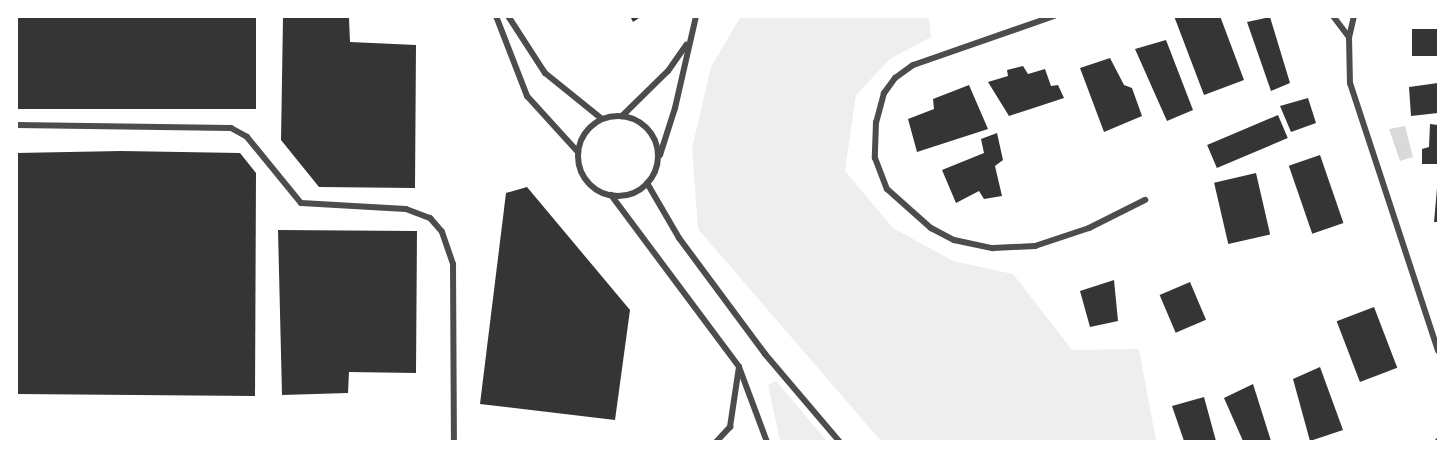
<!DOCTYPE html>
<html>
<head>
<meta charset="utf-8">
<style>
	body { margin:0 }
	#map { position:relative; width:1455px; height:458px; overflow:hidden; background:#fff; font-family:Cabin,sans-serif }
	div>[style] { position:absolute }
	.green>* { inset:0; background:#eee }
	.water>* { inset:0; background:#d9d9d9 }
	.building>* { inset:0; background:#353535; transform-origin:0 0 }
	.minor>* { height:6px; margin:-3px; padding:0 3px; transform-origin:3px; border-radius:3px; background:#4c4c4c }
	.minor>.ring { margin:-3px; padding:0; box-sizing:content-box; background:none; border:6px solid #4c4c4c; border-radius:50% }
	span { translate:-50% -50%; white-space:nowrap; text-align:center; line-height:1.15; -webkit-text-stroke:5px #fff; paint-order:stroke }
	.frame { position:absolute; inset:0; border:18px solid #fff; pointer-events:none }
</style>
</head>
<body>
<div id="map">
	<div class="green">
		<div style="clip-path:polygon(741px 16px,929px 17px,931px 37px,890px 59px,856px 95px,845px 171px,893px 228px,953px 261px,1013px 274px,1072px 350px,1139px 349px,1156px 441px,881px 441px,698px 229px,692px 148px,711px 67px)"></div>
		<div style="clip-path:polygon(776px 381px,827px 441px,780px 441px,768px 385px)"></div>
	</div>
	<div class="water">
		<div style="clip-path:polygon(1405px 126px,1413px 157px,1400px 161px,1389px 129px)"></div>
	</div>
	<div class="building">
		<div style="left:16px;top:16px;width:240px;height:93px"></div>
		<div style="clip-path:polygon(630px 16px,642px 16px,633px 22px)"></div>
		<div style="clip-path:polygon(1174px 16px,1220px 16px,1244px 80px,1204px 95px)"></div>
		<div style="clip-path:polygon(283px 17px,349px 18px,350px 42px,416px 45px,415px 188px,319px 187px,281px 140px)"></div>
		<div style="clip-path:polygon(1270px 17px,1290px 83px,1271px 91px,1247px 22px)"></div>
		<div style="left:1412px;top:29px;width:26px;height:27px"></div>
		<div style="clip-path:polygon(1166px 40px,1193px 110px,1167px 121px,1135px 49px)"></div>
		<div style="clip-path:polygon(1110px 58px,1124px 85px,1132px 88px,1142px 116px,1104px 132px,1080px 68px)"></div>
		<div style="clip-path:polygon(1023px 66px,1028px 74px,1045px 69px,1051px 86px,1058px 85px,1064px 98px,1009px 116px,988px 82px,1008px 76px,1007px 70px)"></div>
		<div style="clip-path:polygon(1438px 83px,1438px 113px,1411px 116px,1409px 87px)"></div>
		<div style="clip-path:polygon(969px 85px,988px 129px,917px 152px,908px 119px,934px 109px,933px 99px)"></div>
		<div style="clip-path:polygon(1308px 98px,1316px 123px,1291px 132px,1280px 106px)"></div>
		<div style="left:1278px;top:115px;width:25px;height:77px;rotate:67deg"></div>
		<div style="clip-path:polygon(1430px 124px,1438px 125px,1438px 164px,1422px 164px,1422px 149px,1429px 147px)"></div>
		<div style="clip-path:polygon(997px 133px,1003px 160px,995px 166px,1002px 196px,984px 199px,979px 191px,956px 203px,942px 170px,984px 153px,981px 139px)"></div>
		<div style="clip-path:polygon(121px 151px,240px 153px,256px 173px,255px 396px,16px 394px,16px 153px)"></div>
		<div style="left:1320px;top:155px;width:72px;height:33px;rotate:71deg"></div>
		<div style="left:1256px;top:173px;width:63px;height:43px;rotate:77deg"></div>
		<div style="clip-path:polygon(527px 187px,630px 310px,615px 420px,480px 404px,506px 193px)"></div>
		<div style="clip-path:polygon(1437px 188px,1438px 222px,1434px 222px,1435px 211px)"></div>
		<div style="clip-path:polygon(278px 230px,417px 231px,416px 373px,349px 372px,348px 393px,282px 395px)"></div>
		<div style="clip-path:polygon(1114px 280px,1118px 321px,1090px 327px,1080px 291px)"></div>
		<div style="left:1190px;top:282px;width:41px;height:33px;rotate:67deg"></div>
		<div style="left:1374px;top:307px;width:65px;height:40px;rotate:69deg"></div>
		<div style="clip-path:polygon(1320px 367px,1343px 430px,1310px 441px,1293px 379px)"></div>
		<div style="clip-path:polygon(1253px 384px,1271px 441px,1243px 441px,1224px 398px)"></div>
		<div style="clip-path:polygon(1204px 397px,1216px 441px,1184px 441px,1172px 406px)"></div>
	</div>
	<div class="minor">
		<div style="left:496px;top:16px;width:86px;rotate:68.8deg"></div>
		<div style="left:527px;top:96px;width:76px;rotate:47.7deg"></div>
		<div style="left:508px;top:16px;width:68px;rotate:57deg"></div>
		<div style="left:545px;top:73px;width:73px;rotate:38.9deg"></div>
		<div style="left:1054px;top:16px;width:149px;rotate:160.8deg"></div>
		<div style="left:913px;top:65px;width:22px;rotate:144deg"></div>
		<div style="left:895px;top:78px;width:19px;rotate:126deg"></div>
		<div style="left:884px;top:93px;width:30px;rotate:105deg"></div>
		<div style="left:876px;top:122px;width:36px;rotate:92deg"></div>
		<div style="left:875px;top:158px;width:33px;rotate:69deg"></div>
		<div style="left:887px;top:189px;width:59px;rotate:41.6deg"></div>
		<div style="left:931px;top:228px;width:26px;rotate:28deg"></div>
		<div style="left:954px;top:240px;width:40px;rotate:12deg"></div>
		<div style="left:993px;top:248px;width:42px;rotate:-2.7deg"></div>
		<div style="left:1035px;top:246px;width:57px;rotate:-18.4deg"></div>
		<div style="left:1089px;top:228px;width:63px;rotate:-26.6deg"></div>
		<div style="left:1333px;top:16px;width:26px;rotate:53deg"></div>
		<div style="left:1354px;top:16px;width:22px;rotate:103deg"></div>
		<div style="left:1349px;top:37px;width:46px;rotate:88.8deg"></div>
		<div style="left:1350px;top:83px;width:282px;rotate:71.8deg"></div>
		<div style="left:622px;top:116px;width:64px;rotate:-44.4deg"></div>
		<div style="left:668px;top:71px;width:32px;rotate:-55deg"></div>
		<div class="ring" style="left:578px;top:116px;width:74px;height:74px"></div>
		<div style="left:16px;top:125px;width:215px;rotate:0.8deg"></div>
		<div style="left:231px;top:128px;width:18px;rotate:29deg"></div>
		<div style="left:247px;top:137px;width:85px;rotate:50.7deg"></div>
		<div style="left:301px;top:203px;width:105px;rotate:3.3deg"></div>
		<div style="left:406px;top:209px;width:26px;rotate:21deg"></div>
		<div style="left:430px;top:218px;width:18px;rotate:49deg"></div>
		<div style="left:442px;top:232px;width:34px;rotate:71deg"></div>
		<div style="left:453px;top:264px;width:178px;rotate:89.7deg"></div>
		<div style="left:660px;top:155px;width:49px;rotate:-72.3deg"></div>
		<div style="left:675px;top:108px;width:94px;rotate:-77.1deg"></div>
		<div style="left:647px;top:183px;width:64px;rotate:59.8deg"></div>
		<div style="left:679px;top:238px;width:144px;rotate:53.4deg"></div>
		<div style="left:765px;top:354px;width:116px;rotate:49.6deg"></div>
		<div style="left:611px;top:195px;width:214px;rotate:53.3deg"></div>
		<div style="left:739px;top:367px;width:80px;rotate:69.5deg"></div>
		<div style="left:716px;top:442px;width:21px;rotate:-47deg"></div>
		<div style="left:730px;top:427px;width:61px;rotate:-81.5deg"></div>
		<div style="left:1438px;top:442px;width:1px;rotate:-90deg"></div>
	</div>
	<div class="frame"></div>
</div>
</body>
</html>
